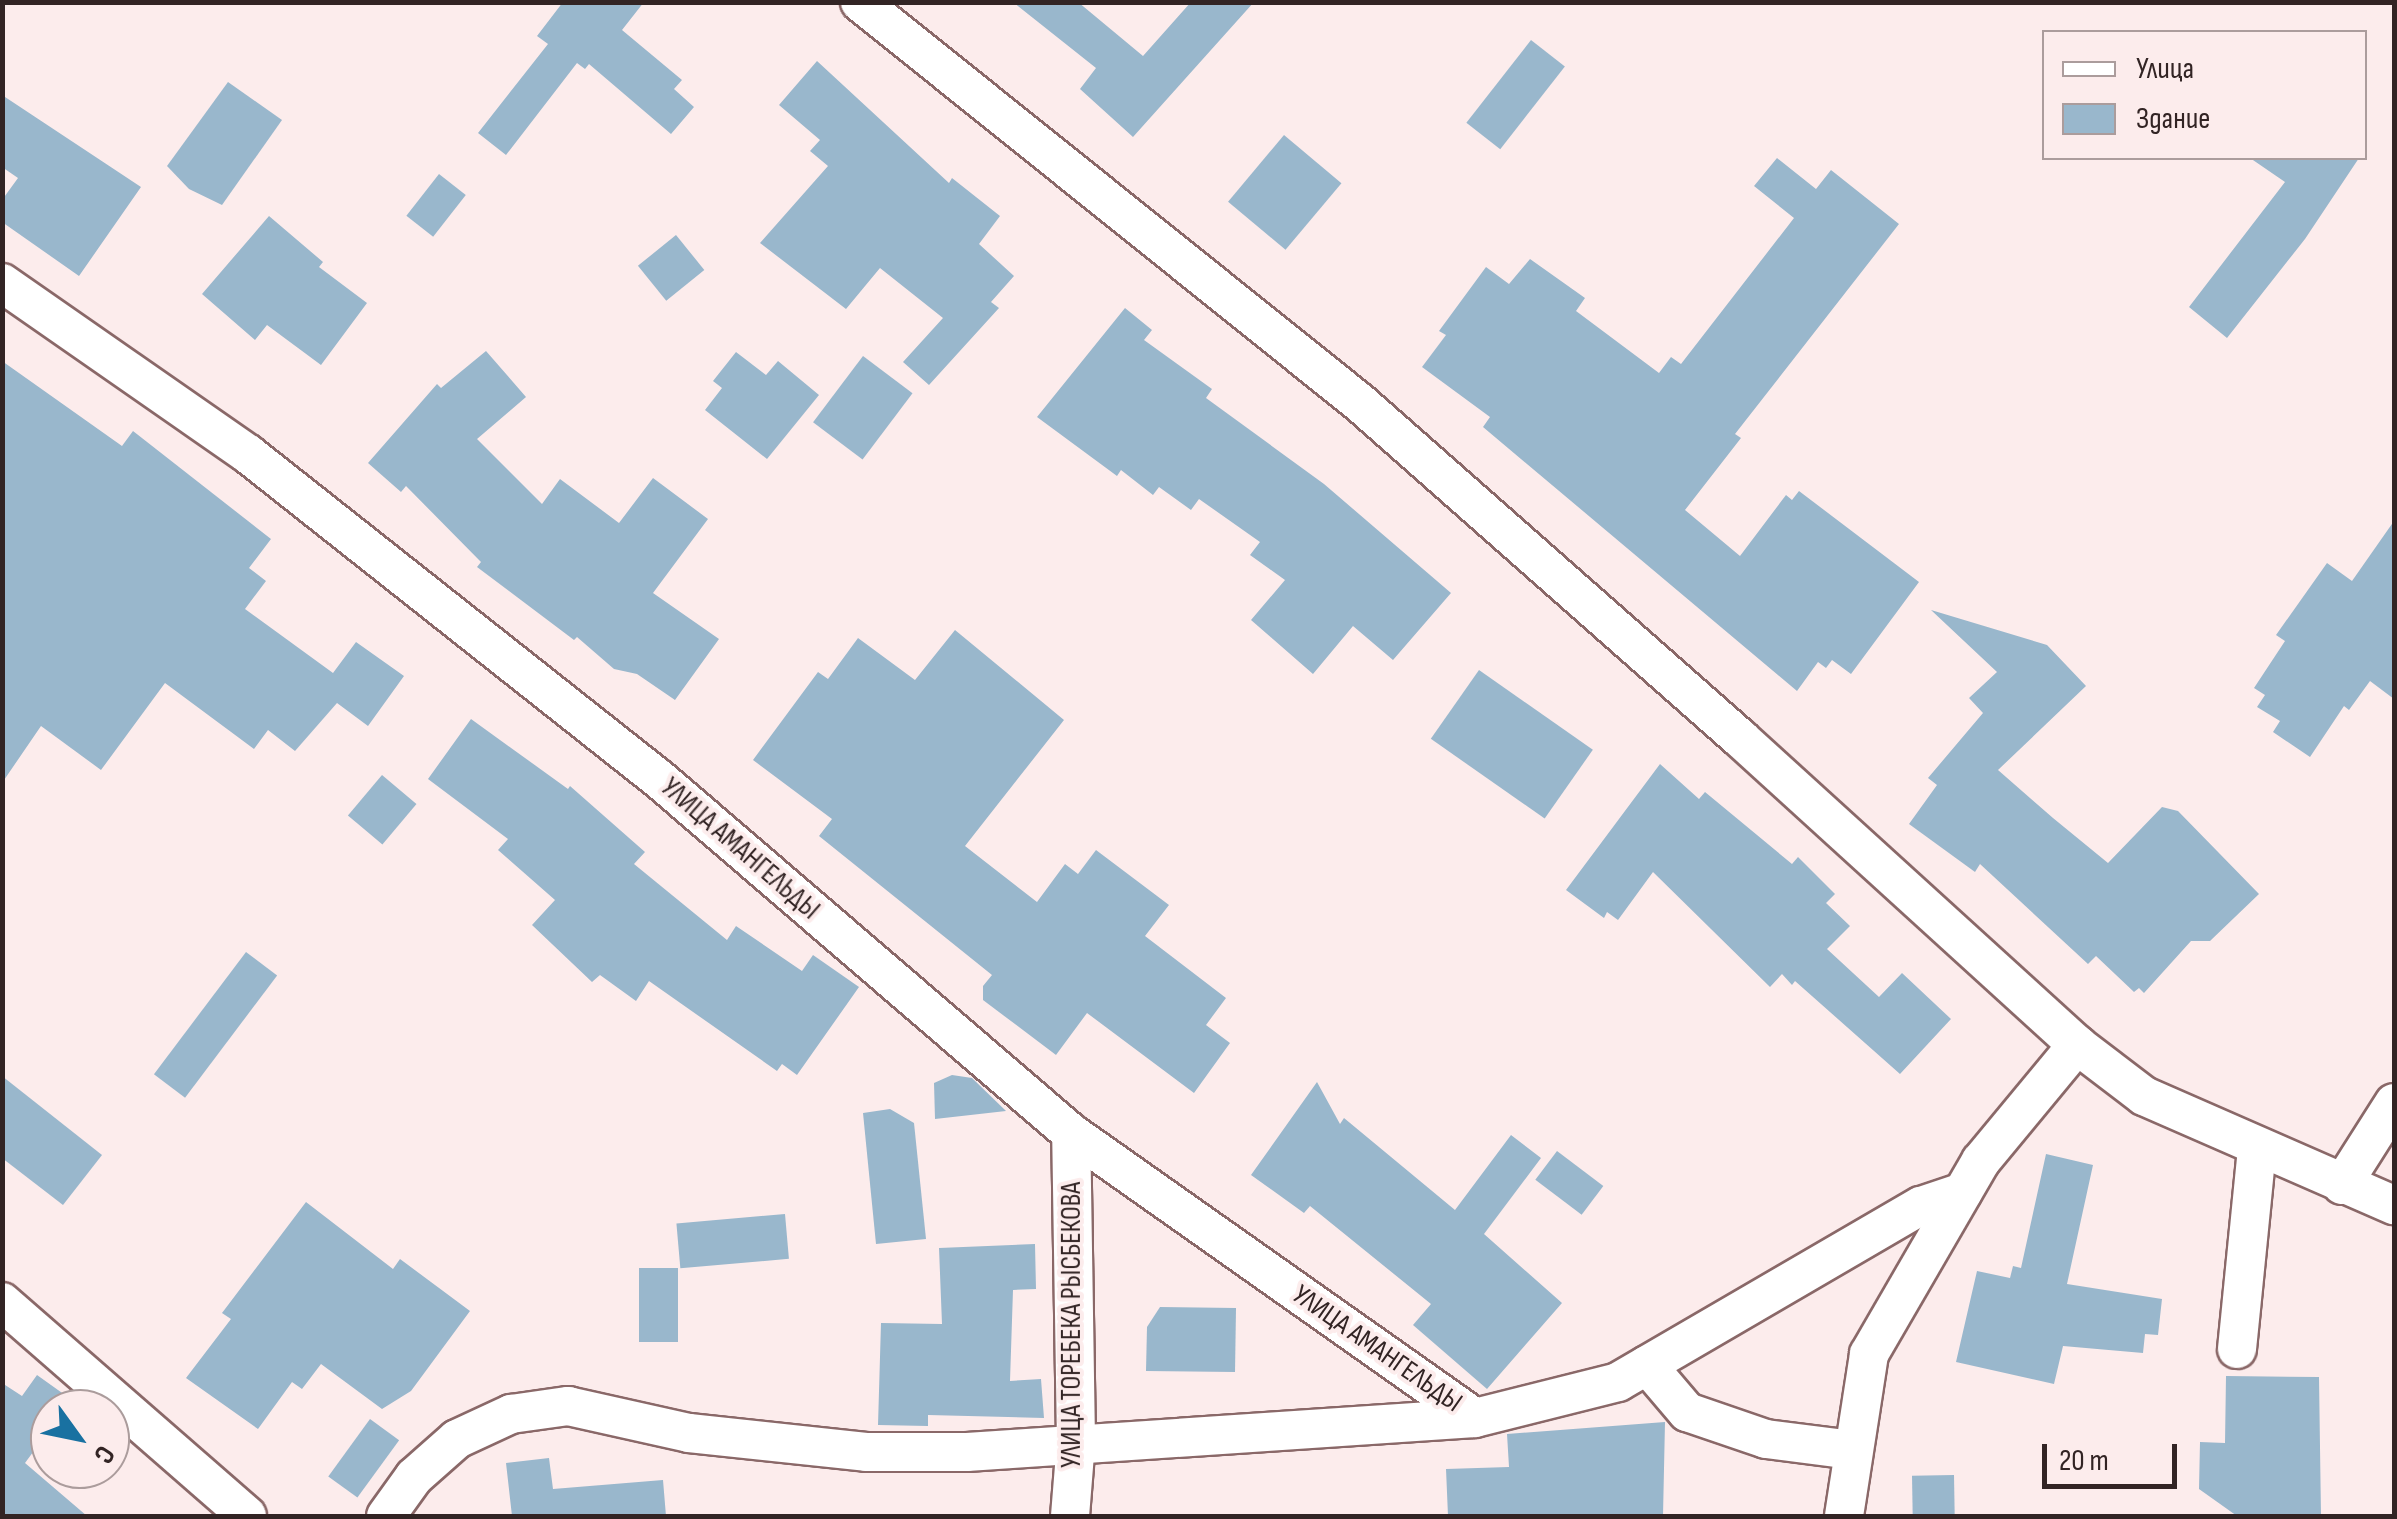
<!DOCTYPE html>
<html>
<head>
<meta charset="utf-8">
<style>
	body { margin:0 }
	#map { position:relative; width:2397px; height:1519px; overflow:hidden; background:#fcecec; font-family:"Sofia Sans Condensed",sans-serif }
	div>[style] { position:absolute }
	.building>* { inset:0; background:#99b7cc; transform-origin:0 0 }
	.roads { filter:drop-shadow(2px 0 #8a6868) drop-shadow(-2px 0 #8a6868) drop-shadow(0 2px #8a6868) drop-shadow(0 -2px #8a6868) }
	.street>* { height:38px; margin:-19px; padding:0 19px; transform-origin:19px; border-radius:19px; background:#fff }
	span { translate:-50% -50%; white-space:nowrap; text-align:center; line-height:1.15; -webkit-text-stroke:8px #fcecec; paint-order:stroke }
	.street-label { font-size:28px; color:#322424 }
	.frame { position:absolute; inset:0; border:5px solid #322424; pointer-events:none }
	.legend { position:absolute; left:2042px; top:30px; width:325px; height:130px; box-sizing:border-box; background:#fcecec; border:2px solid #ab9c9c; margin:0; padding:12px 18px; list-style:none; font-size:30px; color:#322424 }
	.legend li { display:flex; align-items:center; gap:20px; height:50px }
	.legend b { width:50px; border:2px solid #ab9c9c }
	.north { position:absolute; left:30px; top:1389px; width:100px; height:100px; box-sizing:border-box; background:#fcecec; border:2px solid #ab9c9c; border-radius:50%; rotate:123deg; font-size:28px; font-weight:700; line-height:40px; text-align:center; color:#322424 }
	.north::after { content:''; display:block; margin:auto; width:35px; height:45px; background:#1971a1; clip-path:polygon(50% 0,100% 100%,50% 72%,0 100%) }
	.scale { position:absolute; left:2042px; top:1444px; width:135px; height:45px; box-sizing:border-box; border:5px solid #322424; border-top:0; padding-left:12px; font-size:30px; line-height:35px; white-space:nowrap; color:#322424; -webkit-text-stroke:8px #fcecec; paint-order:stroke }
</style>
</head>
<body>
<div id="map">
	<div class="building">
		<div style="clip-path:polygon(563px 2px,644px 2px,622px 30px,682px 80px,674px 89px,694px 107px,671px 134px,589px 64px,585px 69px,577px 63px,506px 155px,478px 133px,548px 44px,537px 36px)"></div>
		<div style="clip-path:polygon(1013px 2px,1078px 2px,1143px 56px,1191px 2px,1254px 2px,1133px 137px,1080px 89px,1096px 68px)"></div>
		<div style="left:1531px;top:40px;width:43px;height:105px;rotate:38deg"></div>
		<div style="clip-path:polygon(817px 61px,949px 183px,952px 178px,1000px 216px,979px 244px,1014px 276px,991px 302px,999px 308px,929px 385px,903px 362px,943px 318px,880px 268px,846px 309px,760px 243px,828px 166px,810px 151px,820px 140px,779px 105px)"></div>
		<div style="clip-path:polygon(228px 82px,282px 120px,222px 205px,189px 189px,167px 166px)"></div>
		<div style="clip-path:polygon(2px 95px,141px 187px,79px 276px,2px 222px,2px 200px,18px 178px,2px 167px)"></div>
		<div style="left:1284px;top:135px;width:75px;height:87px;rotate:40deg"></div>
		<div style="clip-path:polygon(1777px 158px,1816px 189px,1831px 170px,1899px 224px,1735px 434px,1741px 438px,1685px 510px,1740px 556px,1786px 495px,1792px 500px,1799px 491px,1919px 582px,1851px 674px,1832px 660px,1826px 668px,1818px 662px,1797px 691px,1483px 427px,1490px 417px,1422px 367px,1446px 335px,1439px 331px,1486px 267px,1509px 284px,1530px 259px,1585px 298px,1576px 311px,1659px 373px,1671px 357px,1681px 364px,1794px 218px,1754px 186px)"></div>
		<div style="clip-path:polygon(2250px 158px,2359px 158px,2305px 239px,2227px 338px,2189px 307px,2285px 182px)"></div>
		<div style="left:439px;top:174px;width:34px;height:53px;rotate:38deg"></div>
		<div style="clip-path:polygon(269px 216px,323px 262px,319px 267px,367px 303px,321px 365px,267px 325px,255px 340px,202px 294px)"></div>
		<div style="left:676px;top:235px;width:45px;height:49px;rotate:51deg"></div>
		<div style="clip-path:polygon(1125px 308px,1152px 330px,1144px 340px,1212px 389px,1206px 398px,1324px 484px,1451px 593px,1393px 660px,1353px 626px,1313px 674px,1251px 620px,1285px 580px,1250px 555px,1260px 542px,1199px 499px,1191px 510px,1159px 487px,1153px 495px,1121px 470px,1117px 476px,1037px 417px)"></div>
		<div style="clip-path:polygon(486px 351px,526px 397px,477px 439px,542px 504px,560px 479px,619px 523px,653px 478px,708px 519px,653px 593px,719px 639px,675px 700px,637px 674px,614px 669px,577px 637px,574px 640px,477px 567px,481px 562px,406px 486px,401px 492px,368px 463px,437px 384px,441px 388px)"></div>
		<div style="clip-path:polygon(736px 352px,766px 375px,778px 361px,819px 395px,767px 459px,705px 410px,722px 388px,713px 381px)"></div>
		<div style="left:863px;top:356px;width:62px;height:83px;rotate:37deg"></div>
		<div style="clip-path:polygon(2px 361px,122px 446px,133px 431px,271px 539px,249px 568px,266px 581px,245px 609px,333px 673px,356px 642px,404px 676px,368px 726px,337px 703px,295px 751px,268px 730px,254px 749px,165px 683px,101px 770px,41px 726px,2px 783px)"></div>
		<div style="clip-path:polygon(2394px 521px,2394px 699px,2370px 681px,2349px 710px,2344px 706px,2310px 757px,2273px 732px,2280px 721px,2257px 707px,2265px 695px,2254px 688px,2285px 641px,2276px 635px,2327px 563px,2352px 581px)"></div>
		<div style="clip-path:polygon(1931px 610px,2047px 645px,2086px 686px,1998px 770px,2053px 818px,2108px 863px,2162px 807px,2178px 811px,2259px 894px,2210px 941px,2191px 941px,2144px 993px,2139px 988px,2134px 992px,2096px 956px,2088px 964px,1980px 864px,1975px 872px,1909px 824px,1937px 785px,1928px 778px,1983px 713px,1969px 698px,1997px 672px)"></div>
		<div style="clip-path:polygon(955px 630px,1064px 720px,965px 846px,1037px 902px,1065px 864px,1078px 874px,1096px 850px,1169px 905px,1145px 936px,1226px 998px,1206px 1025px,1230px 1043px,1194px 1093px,1087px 1013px,1056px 1055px,983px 1000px,983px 986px,992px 975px,819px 836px,832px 819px,753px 760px,818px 672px,828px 679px,858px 638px,915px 680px)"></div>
		<div style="left:1479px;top:670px;width:139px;height:84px;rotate:35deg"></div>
		<div style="clip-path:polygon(471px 719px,568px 789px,570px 786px,645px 852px,634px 864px,727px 940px,736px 926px,802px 971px,813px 955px,859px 987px,797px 1075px,782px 1064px,777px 1071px,649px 981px,636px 1001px,600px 975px,592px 982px,532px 925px,555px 900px,498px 850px,508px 839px,428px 779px)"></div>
		<div style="clip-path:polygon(1660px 764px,1699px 799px,1705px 792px,1792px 864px,1798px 857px,1835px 894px,1826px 903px,1850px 926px,1827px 949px,1879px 997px,1902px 973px,1951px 1019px,1900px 1074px,1795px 981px,1792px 985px,1782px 974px,1770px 987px,1653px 872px,1618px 920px,1607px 912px,1604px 918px,1566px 890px)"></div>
		<div style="left:382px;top:775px;width:45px;height:53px;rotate:40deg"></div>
		<div style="left:246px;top:952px;width:39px;height:153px;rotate:37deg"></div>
		<div style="clip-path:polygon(952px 1075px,972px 1078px,1006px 1111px,935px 1119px,934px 1083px)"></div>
		<div style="clip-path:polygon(2px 1076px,102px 1155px,63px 1205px,2px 1158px)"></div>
		<div style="clip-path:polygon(1317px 1082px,1340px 1124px,1344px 1118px,1455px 1210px,1511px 1135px,1541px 1158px,1484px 1234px,1562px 1303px,1487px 1389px,1413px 1325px,1431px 1304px,1310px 1206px,1304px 1213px,1251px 1175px)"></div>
		<div style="clip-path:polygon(890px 1109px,914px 1123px,926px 1239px,876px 1244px,863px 1113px)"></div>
		<div style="left:1557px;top:1151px;width:58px;height:36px;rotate:37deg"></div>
		<div style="clip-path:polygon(2046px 1154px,2093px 1165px,2067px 1284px,2162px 1299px,2158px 1335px,2145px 1334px,2143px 1353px,2063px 1346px,2054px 1384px,1956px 1362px,1977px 1271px,2010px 1278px,2013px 1266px,2021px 1268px)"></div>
		<div style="clip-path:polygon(306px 1202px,393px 1269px,400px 1259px,470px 1311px,411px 1391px,382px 1409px,321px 1364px,302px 1389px,292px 1382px,258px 1429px,186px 1378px,231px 1319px,222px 1313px)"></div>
		<div style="left:785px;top:1214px;width:45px;height:109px;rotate:85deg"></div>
		<div style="clip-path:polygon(1035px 1244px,1036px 1289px,1013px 1290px,1010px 1381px,1041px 1379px,1044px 1418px,928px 1415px,928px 1426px,878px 1425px,881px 1323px,942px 1324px,939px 1248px)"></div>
		<div style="left:639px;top:1268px;width:39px;height:74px"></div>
		<div style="clip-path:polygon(1160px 1307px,1236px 1308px,1235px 1372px,1146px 1371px,1147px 1327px)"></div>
		<div style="clip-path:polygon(37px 1375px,72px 1400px,65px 1409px,50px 1409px,50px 1429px,25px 1463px,87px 1516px,2px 1516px,2px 1383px,22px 1396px)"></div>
		<div style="clip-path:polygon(2226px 1376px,2319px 1377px,2321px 1516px,2237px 1516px,2199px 1489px,2200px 1442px,2225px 1443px)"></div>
		<div style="left:370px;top:1419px;width:36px;height:71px;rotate:36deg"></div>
		<div style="clip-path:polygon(1665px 1422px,1663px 1516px,1448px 1516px,1446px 1469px,1509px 1467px,1507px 1434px)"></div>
		<div style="clip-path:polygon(549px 1458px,553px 1489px,663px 1480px,666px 1516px,512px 1516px,506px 1463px)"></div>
		<div style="left:1954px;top:1475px;width:41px;height:42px;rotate:89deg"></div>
	</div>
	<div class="roads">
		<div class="street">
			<div style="left:860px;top:2px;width:640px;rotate:38.72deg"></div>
			<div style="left:1359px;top:402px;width:509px;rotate:41.42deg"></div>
			<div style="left:1741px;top:739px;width:454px;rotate:42.3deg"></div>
			<div style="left:2077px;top:1045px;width:84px;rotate:37.3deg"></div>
			<div style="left:2144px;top:1096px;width:273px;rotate:23.6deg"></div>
			<div style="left:2px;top:283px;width:300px;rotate:34.8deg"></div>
			<div style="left:248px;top:454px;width:524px;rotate:38.34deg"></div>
			<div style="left:659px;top:779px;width:543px;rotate:40.67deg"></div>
			<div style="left:1071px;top:1133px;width:494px;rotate:35.2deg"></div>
			<div style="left:2342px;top:1185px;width:97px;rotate:-57.6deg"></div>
			<div style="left:2px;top:1302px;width:325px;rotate:41.1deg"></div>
			<div style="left:2237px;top:1349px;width:203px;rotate:-84.3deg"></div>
			<div style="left:1647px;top:1365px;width:62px;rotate:49.6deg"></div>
			<div style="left:1687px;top:1412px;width:83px;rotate:18.9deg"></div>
			<div style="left:1766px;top:1439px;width:88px;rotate:7.2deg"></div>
			<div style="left:386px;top:1516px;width:48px;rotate:-54.3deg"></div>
			<div style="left:414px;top:1477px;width:57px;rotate:-41.5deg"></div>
			<div style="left:457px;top:1439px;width:60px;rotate:-24.8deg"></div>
			<div style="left:511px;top:1414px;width:58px;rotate:-8deg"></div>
			<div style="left:568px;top:1406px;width:124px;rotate:12.6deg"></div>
			<div style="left:689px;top:1433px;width:178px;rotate:6.1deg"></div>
			<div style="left:866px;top:1452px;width:101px"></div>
			<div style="left:967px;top:1452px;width:509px;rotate:-3.83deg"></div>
			<div style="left:1475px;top:1418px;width:147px;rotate:-14.1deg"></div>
			<div style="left:1618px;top:1382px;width:350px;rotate:-30.2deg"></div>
			<div style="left:1921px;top:1206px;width:44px;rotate:-18.4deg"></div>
			<div style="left:1070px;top:1516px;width:75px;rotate:-85.4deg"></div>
			<div style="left:1076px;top:1441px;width:308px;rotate:-90.9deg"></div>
			<div style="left:1844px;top:1516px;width:164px;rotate:-81.2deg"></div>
			<div style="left:1869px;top:1354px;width:223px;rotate:-59.9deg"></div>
			<div style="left:1981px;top:1161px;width:151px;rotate:-50.4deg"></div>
		</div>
	</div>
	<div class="street-label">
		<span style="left:740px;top:849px;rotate:41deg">УЛИЦА АМАНГЕЛЬДЫ</span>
		<span style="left:1072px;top:1325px;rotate:-90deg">УЛИЦА ТОРЕБЕКА РЫСБЕКОВА</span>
		<span style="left:1377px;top:1349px;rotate:35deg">УЛИЦА АМАНГЕЛЬДЫ</span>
	</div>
	<div class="frame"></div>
	<ul class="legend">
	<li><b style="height:12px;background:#fff"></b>Улица</li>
	<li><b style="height:28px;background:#99b7cc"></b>Здание</li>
	</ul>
	<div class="north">С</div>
	<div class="scale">20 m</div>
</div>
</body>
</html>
